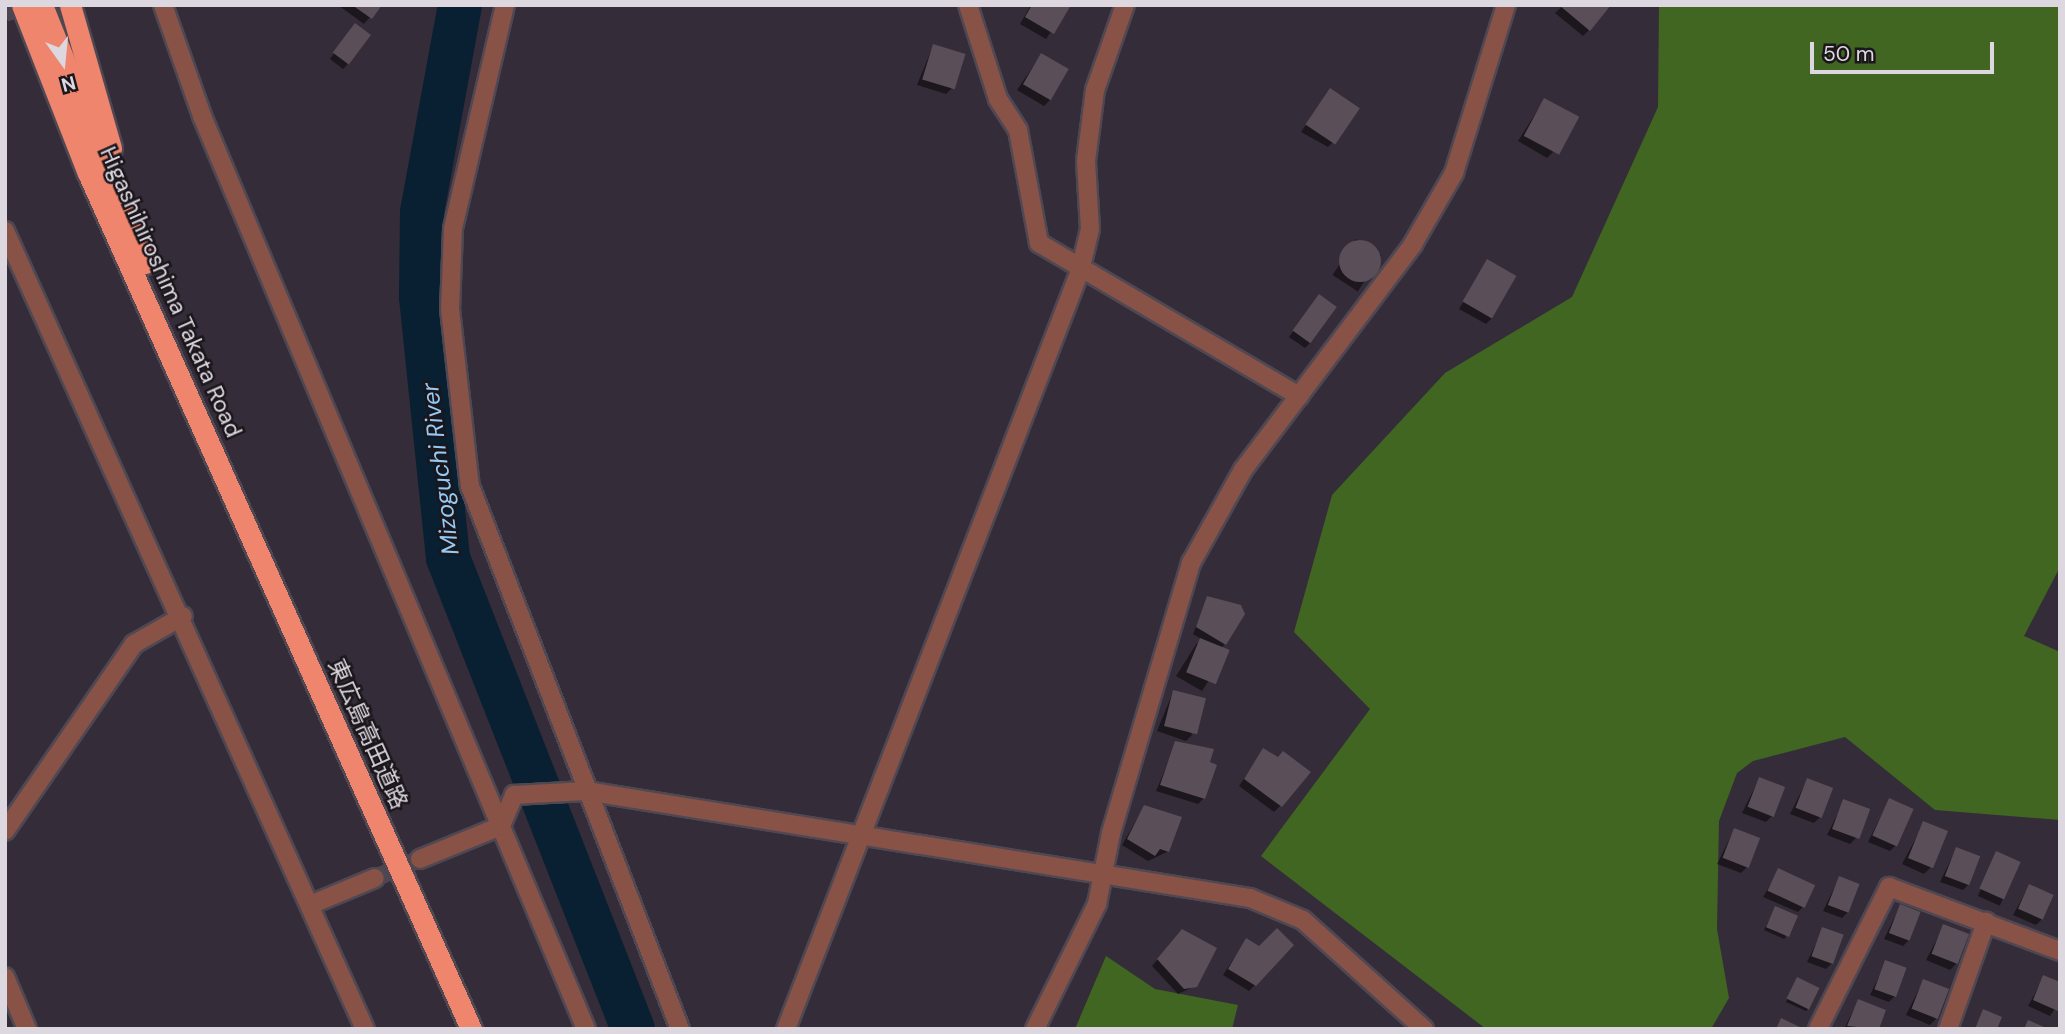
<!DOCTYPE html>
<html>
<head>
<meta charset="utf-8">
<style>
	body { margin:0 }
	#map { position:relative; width:2065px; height:1034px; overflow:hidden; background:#342c38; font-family:"DM Sans","Noto Sans JP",sans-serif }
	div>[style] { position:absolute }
	.green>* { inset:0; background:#406621 }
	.shadow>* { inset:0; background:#0007; transform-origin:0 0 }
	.river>* { height:44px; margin:-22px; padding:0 22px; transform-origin:22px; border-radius:22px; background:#082031 }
	.building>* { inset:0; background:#5a4e58; transform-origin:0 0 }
	.round { border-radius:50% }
	.minor-tunnel>* { height:18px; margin-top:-9px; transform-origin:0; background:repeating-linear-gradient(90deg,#4d4651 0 18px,transparent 0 27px) }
	.roads { filter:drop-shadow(2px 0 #4f4853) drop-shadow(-2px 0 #4f4853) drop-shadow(0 2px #4f4853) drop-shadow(0 -2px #4f4853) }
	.minor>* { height:18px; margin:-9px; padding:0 9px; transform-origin:9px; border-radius:9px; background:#885246 }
	.highway>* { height:21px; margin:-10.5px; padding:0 10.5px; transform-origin:10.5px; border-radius:10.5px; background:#f0856e }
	span { translate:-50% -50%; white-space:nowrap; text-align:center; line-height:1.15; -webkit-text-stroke:5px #1a161b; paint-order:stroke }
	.street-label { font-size:23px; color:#ddd8e0 }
	.water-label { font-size:24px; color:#93caf6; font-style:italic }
	.frame { position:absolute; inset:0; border:7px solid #ddd8e0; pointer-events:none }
	.north { position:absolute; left:28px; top:28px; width:70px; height:70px; -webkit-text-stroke:5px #1a161b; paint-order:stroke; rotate:165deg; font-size:19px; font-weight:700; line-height:28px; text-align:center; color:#ddd8e0 }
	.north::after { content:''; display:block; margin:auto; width:24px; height:32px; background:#ddd8e0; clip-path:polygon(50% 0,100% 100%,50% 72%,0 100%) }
	.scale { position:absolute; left:1810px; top:42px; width:184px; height:32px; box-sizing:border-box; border:4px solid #ddd8e0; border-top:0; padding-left:9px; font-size:21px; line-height:24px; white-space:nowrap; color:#ddd8e0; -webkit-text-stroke:5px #1a161b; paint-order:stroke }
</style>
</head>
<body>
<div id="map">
	<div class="green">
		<div style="clip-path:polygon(1659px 5px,2060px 5px,2060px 567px,2024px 636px,2060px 652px,2060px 820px,1935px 810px,1845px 737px,1753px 761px,1737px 773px,1719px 821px,1717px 929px,1729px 998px,1711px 1029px,1486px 1029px,1261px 856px,1370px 709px,1294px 632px,1332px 495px,1445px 373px,1572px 297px,1658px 107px)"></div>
		<div style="clip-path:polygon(1106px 956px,1155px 989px,1238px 1005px,1232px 1029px,1075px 1029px)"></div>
	</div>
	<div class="shadow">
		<div style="clip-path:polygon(338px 5px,380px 5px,364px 24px)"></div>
		<div style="clip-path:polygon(1031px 5px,1069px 5px,1046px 39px,1020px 24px)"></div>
		<div style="clip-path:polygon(1564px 5px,1589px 30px,1583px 36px,1555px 13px)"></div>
		<div style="clip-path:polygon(355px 26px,349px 63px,343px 69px,330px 59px)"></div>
		<div style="clip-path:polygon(933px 46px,952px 88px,946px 94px,917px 85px)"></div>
		<div style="clip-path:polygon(1041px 55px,1050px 100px,1044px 106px,1017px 90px)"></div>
		<div style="clip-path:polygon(1330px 90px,1334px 141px,1328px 147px,1301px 132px)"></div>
		<div style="clip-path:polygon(1544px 100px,1553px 152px,1547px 158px,1518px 141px)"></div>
		<div style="left:1356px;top:239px;width:30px;height:43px;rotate:33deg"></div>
		<div style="clip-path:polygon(1488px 261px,1492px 318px,1486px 324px,1459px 309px)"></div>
		<div style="clip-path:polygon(1319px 297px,1311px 342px,1305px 348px,1289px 337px)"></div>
		<div style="clip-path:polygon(1208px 598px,1225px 644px,1220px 649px,1228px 651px,1202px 691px,1176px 676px,1197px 643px,1213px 646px,1193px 634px)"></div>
		<div style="clip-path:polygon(1173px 692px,1192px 735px,1186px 741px,1157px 731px)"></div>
		<div style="clip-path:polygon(1176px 743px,1204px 798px,1198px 804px,1156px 791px)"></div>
		<div style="clip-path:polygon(1263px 750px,1278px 759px,1280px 806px,1274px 812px,1239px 786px)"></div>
		<div style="clip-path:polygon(1759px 779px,1772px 816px,1766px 822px,1742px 813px)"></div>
		<div style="clip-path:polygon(1807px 780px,1820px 817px,1814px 823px,1790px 814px)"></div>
		<div style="clip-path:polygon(1889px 800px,1896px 845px,1890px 851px,1868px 842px)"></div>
		<div style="clip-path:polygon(1844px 801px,1856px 838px,1850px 844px,1827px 835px)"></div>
		<div style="clip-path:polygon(1144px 807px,1180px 818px,1167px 852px,1148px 861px,1122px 845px)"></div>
		<div style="clip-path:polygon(1924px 823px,1930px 868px,1924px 874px,1902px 864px)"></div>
		<div style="clip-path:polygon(1734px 830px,1747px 867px,1741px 873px,1717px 864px)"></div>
		<div style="clip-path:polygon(1956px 849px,1969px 884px,1963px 890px,1940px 882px)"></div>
		<div style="left:1997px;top:853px;width:24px;height:47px;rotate:24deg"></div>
		<div style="clip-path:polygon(1778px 871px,1804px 906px,1798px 912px,1763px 897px)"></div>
		<div style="clip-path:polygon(1839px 878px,1848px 912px,1842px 918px,1823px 911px)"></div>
		<div style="clip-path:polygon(2029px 886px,2042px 919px,2036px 925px,2013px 915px)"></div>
		<div style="clip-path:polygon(1900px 906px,1909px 940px,1903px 946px,1884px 939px)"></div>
		<div style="clip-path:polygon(1775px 908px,1786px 937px,1784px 939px,1764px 930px)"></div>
		<div style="clip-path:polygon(1944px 926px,1956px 964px,1950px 970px,1926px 960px)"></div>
		<div style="clip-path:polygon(1823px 929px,1832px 963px,1826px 969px,1807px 962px)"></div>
		<div style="clip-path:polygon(1176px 938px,1195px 986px,1178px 994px,1152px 966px)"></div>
		<div style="clip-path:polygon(1246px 940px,1259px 948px,1292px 945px,1249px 991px,1223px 975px)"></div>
		<div style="clip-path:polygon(1886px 962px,1895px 996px,1889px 1002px,1870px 995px)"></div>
		<div style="clip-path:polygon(2044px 977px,2060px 984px,2060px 1001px,2050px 1016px,2028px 1006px)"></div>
		<div style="clip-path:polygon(1923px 981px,1936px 1019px,1930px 1025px,1906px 1015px)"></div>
		<div style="clip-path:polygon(1795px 982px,1809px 1008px,1806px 1011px,1786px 1002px)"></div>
		<div style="clip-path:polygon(1858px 1001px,1877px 1029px,1844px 1029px)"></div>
	</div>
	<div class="river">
		<div style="left:460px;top:5px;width:211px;rotate:100.4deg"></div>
		<div style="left:422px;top:213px;width:84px;rotate:90.7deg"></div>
		<div style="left:421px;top:297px;width:262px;rotate:84.1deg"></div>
		<div style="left:448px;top:558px;width:506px;rotate:68.56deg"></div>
	</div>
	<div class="building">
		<div style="clip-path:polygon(352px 5px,382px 5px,372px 19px)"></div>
		<div style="clip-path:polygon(1032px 5px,1071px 5px,1054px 34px,1025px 17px)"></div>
		<div style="clip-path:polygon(1559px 5px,1611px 5px,1590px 31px)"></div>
		<div style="left:355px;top:23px;width:20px;height:37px;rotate:37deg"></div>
		<div style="left:933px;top:44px;width:34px;height:37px;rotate:17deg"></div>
		<div style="left:1041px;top:53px;width:32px;height:36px;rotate:30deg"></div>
		<div style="left:1330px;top:88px;width:36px;height:44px;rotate:34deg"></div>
		<div style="left:1544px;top:98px;width:40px;height:43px;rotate:28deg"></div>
		<div class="round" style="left:1339px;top:240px;width:42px;height:42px"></div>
		<div style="left:1487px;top:259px;width:34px;height:49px;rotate:30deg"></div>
		<div style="left:1319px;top:294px;width:22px;height:45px;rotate:36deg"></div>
		<div style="clip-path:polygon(1207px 596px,1241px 605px,1245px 614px,1226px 645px,1196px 627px)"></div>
		<div style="left:1200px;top:638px;width:32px;height:37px;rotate:22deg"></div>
		<div style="left:1173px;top:690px;width:34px;height:37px;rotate:14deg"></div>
		<div style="clip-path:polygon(1175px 741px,1214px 749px,1210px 762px,1217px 765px,1205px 799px,1160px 785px)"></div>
		<div style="clip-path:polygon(1263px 748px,1278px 757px,1283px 751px,1311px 772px,1282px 807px,1244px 779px)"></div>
		<div style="left:1759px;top:777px;width:28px;height:32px;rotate:21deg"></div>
		<div style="left:1807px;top:778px;width:28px;height:32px;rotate:21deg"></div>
		<div style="left:1889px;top:798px;width:27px;height:41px;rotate:24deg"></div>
		<div style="left:1843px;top:799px;width:29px;height:32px;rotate:20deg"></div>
		<div style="clip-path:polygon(1144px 805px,1182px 817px,1169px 852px,1160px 849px,1155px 856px,1127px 839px)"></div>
		<div style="left:1923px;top:821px;width:27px;height:40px;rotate:22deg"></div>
		<div style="left:1734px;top:828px;width:28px;height:32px;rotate:21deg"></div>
		<div style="left:1956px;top:847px;width:26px;height:31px;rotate:21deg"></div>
		<div style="left:1996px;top:851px;width:27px;height:41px;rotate:24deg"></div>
		<div style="left:1778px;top:868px;width:41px;height:25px;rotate:25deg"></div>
		<div style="left:1839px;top:876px;width:22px;height:31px;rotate:21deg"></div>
		<div style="left:2029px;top:884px;width:27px;height:27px;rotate:24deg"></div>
		<div style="left:1900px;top:904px;width:22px;height:31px;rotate:21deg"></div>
		<div style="left:1775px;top:906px;width:25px;height:23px;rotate:23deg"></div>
		<div style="left:1943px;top:924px;width:28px;height:32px;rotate:21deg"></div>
		<div style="left:1822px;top:927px;width:23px;height:31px;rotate:20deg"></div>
		<div style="clip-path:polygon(1277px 928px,1294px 945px,1256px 986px,1228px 969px,1246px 938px,1259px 946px)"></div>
		<div style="clip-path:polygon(1182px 929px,1217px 948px,1197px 987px,1184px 989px,1157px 959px)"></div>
		<div style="left:1885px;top:960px;width:23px;height:31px;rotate:20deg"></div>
		<div style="clip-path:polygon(2043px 975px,2060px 982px,2058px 1011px,2033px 1000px)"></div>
		<div style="left:1797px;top:977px;width:25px;height:24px;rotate:26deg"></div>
		<div style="left:1923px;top:979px;width:28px;height:32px;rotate:21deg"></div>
		<div style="clip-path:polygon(1858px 999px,1886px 1010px,1879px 1029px,1847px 1026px)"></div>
		<div style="clip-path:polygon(1983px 1009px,2002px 1017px,1997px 1029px,1975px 1029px)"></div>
		<div style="clip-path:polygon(1781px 1018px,1804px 1029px,1776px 1029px)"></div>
		<div style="clip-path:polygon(2028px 1020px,2049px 1029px,2024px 1029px)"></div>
	</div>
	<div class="minor-tunnel">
		<div style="left:5px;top:13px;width:24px;rotate:-19deg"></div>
		<div style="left:375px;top:878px;width:49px;rotate:-22.9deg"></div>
	</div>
	<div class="roads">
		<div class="minor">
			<div style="left:163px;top:5px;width:118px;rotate:70.6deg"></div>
			<div style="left:202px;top:116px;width:990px;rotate:67.19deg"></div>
			<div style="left:505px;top:5px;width:230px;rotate:103.1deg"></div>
			<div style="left:453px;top:229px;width:80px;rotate:92.1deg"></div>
			<div style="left:450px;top:309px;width:178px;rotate:83.6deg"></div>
			<div style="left:470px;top:486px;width:582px;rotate:68.86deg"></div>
			<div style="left:968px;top:5px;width:99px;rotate:72.3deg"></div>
			<div style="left:998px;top:99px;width:37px;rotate:57deg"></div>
			<div style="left:1018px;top:130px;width:115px;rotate:79.5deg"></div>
			<div style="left:1039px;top:243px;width:302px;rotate:30.5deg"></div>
			<div style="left:5px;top:231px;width:875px;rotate:65.72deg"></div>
			<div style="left:5px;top:831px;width:227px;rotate:-55.4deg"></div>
			<div style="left:134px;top:644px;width:56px;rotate:-29.7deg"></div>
			<div style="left:420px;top:859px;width:87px;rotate:-22.2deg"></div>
			<div style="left:501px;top:826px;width:34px;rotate:-67deg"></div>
			<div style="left:514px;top:795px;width:72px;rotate:-3.2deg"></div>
			<div style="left:586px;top:791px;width:673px;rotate:9.15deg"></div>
			<div style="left:1250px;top:898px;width:57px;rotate:22.5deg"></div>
			<div style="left:1303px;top:920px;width:163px;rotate:42deg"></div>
			<div style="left:310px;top:905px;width:70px;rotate:-22.6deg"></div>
			<div style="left:5px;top:977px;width:56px;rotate:67.1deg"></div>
			<div style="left:786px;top:1029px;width:813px;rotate:-68.8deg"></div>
			<div style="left:1080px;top:271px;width:43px;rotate:-76.6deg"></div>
			<div style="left:1090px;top:229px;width:68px;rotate:-93.4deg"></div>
			<div style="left:1086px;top:161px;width:72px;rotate:-82.8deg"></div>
			<div style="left:1095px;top:90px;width:90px;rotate:-70.6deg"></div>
			<div style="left:1035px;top:1029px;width:140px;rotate:-63.6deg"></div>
			<div style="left:1097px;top:904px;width:72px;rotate:-78.8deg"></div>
			<div style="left:1111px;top:833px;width:282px;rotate:-73.5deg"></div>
			<div style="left:1191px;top:563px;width:107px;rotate:-60.8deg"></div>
			<div style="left:1243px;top:470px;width:283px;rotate:-53deg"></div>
			<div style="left:1413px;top:244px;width:82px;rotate:-60deg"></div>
			<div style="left:1454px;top:173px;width:176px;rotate:-72.8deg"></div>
			<div style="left:1818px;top:1029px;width:159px;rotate:-63.4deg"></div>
			<div style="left:1889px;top:887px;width:183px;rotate:20.5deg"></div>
			<div style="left:1948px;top:1029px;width:114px;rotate:-70.4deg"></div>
		</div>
		<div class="highway">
			<div style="left:22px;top:5px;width:180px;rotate:68.6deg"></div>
			<div style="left:88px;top:173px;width:938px;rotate:65.89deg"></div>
			<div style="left:42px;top:5px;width:278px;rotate:68.2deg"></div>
			<div style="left:70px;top:5px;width:149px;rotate:74deg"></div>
		</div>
	</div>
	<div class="street-label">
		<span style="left:171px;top:292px;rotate:66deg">Higashihiroshima Takata Road</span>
		<span style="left:368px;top:734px;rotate:66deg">東広島高田道路</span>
	</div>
	<div class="water-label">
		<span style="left:440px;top:469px;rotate:-97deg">Mizoguchi River</span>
	</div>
	<div class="frame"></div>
	<div class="north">N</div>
	<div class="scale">50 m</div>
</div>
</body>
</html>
